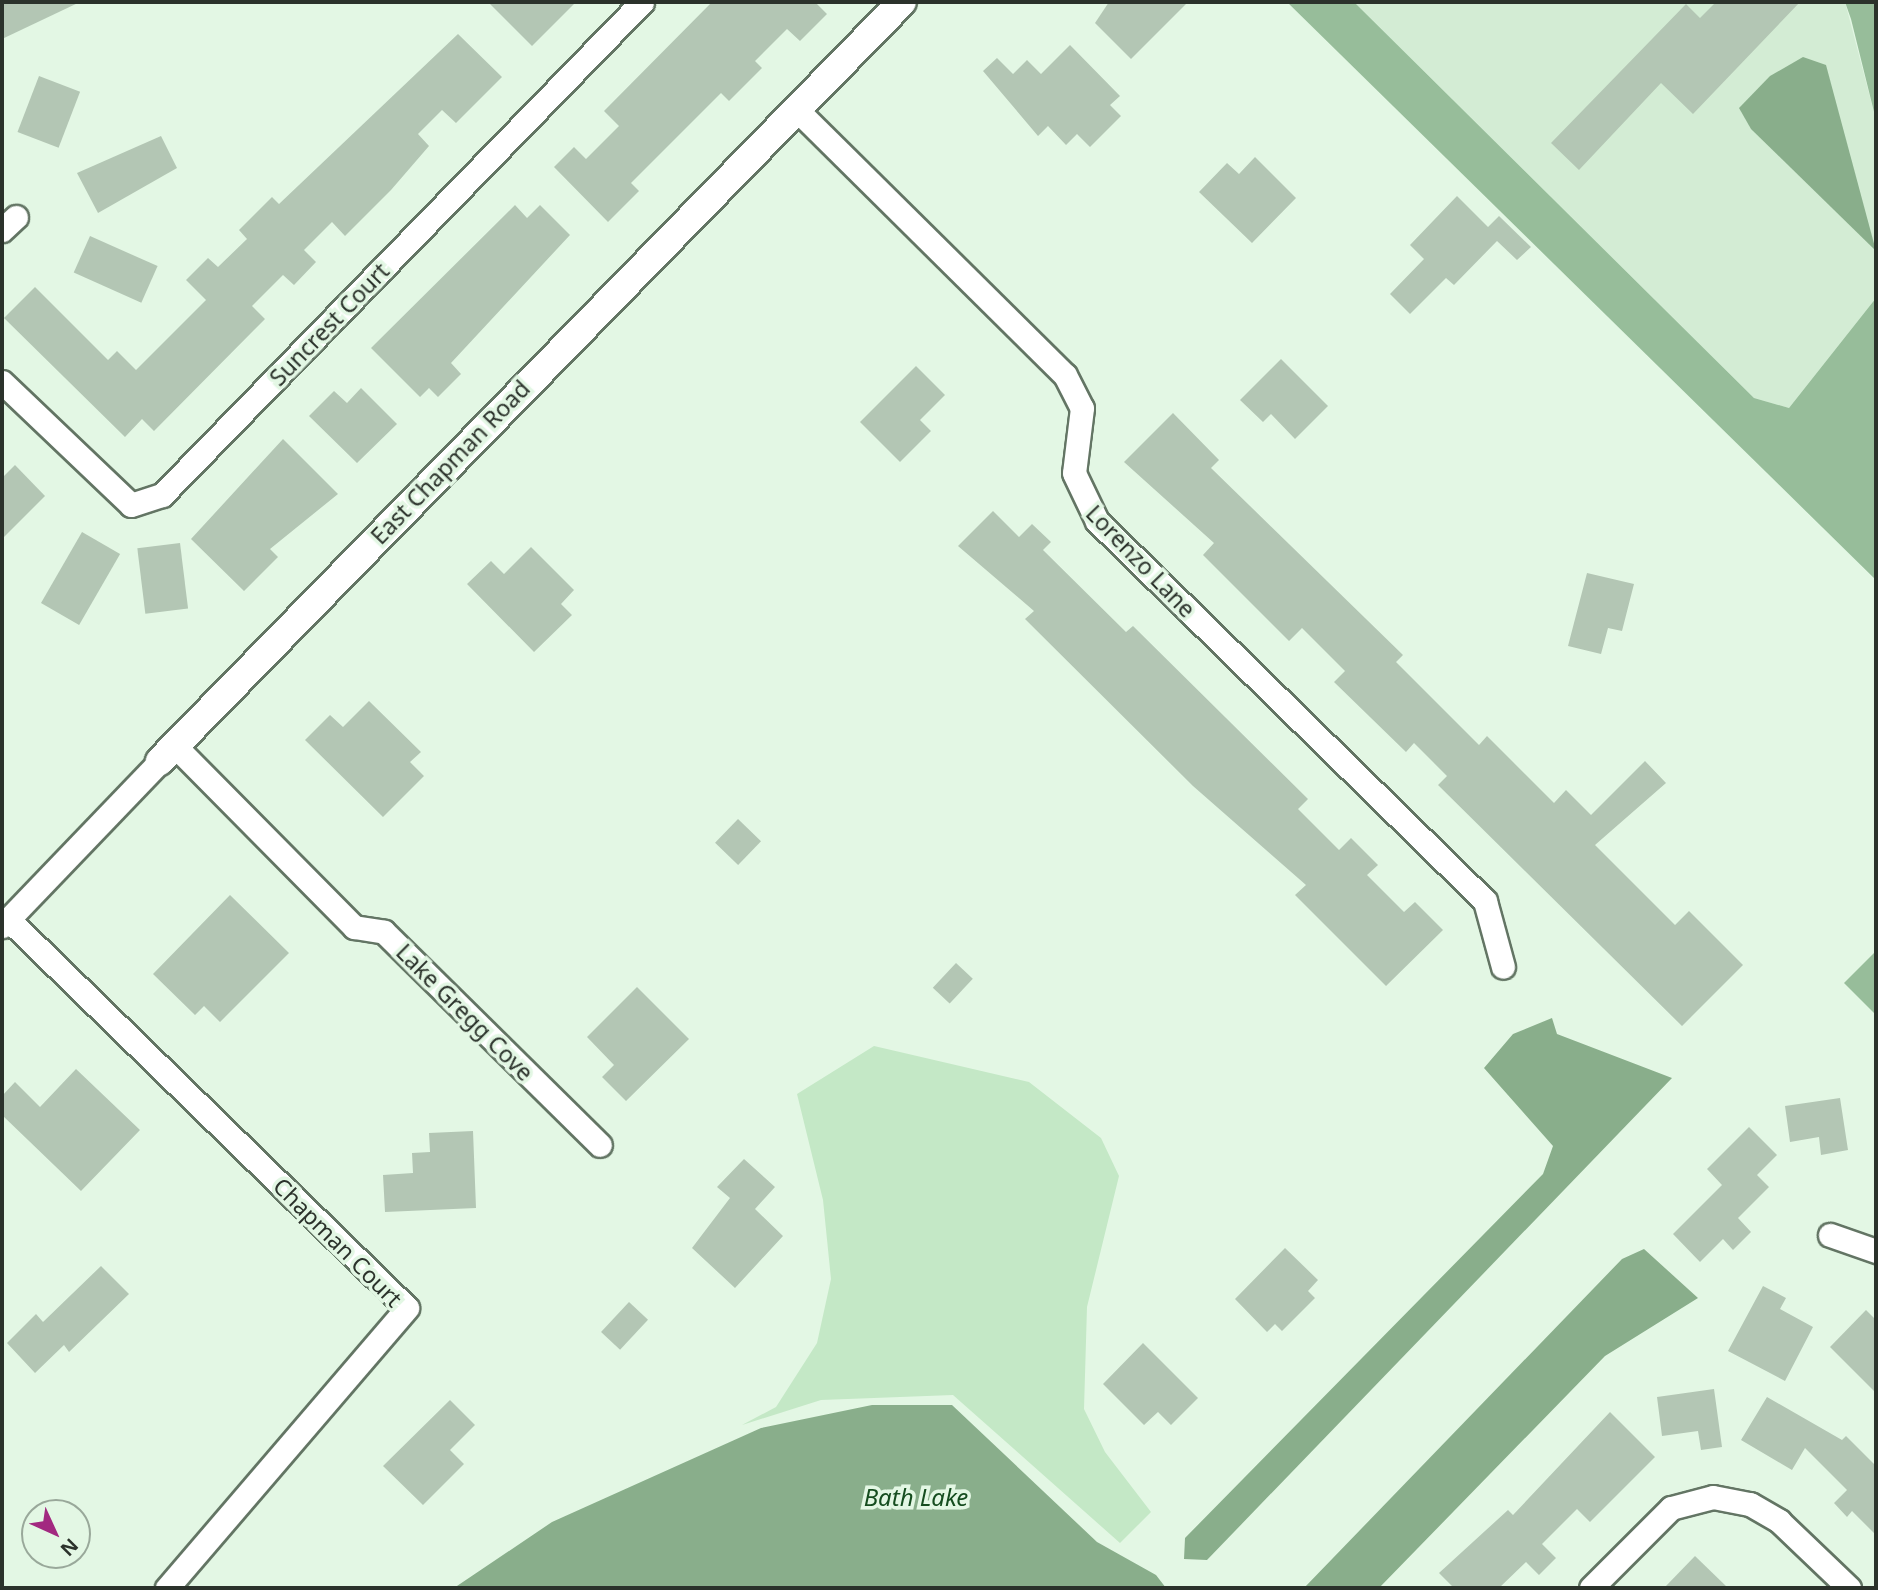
<!DOCTYPE html>
<html>
<head>
<meta charset="utf-8">
<style>
	body { margin:0 }
	#map { position:relative; width:1878px; height:1590px; overflow:hidden; background:#e3f7e4; font-family:"Noto Sans",sans-serif }
	div>[style] { position:absolute }
	.built>* { inset:0; background:#d3ecd4 }
	.green>* { inset:0; background:#c4e8c6 }
	.forest>* { inset:0; background:#97bd9a }
	.water>* { inset:0; background:#89ae8b }
	.building>* { inset:0; background:#b3c6b4; transform-origin:0 0 }
	.roads { filter:drop-shadow(2px 0 #637564) drop-shadow(-2px 0 #637564) drop-shadow(0 2px #637564) drop-shadow(0 -2px #637564) }
	.minor>* { height:23px; margin:-11.5px; padding:0 11.5px; transform-origin:11.5px; border-radius:11.5px; background:#fff }
	.tertiary>* { height:28px; margin:-14px; padding:0 14px; transform-origin:14px; border-radius:14px; background:#fff }
	span { translate:-50% -50%; white-space:nowrap; text-align:center; line-height:1.15; -webkit-text-stroke:7px #e3f7e4; paint-order:stroke }
	.street-label { font-size:23px; color:#2b322b }
	.water-label { font-size:24px; color:#154d1f; font-style:italic }
	.frame { position:absolute; inset:0; border:4px solid #2b322b; pointer-events:none }
	.north { position:absolute; left:21px; top:1499px; width:70px; height:70px; box-sizing:border-box; background:#e3f7e4; border:2px solid #99a89a; border-radius:50%; rotate:135deg; font-size:19px; font-weight:700; line-height:28px; text-align:center; color:#2b322b }
	.north::after { content:''; display:block; margin:auto; width:24px; height:32px; background:#a22980; clip-path:polygon(50% 0,100% 100%,50% 72%,0 100%) }
</style>
</head>
<body>
<div id="map">
	<div class="built">
		<div style="clip-path:polygon(1354px 2px,1845px 2px,1876px 120px,1876px 298px,1789px 408px,1754px 398px)"></div>
	</div>
	<div class="green">
		<div style="clip-path:polygon(874px 1046px,1029px 1082px,1101px 1138px,1119px 1176px,1087px 1307px,1084px 1409px,1105px 1452px,1151px 1512px,1120px 1543px,953px 1395px,821px 1400px,742px 1425px,776px 1407px,817px 1343px,831px 1279px,823px 1200px,797px 1094px)"></div>
	</div>
	<div class="forest">
		<div style="clip-path:polygon(1287px 2px,1354px 2px,1754px 398px,1789px 408px,1876px 298px,1876px 580px)"></div>
		<div style="clip-path:polygon(1845px 2px,1876px 2px,1876px 120px,1851px 19px)"></div>
		<div style="clip-path:polygon(1876px 951px,1876px 1015px,1844px 983px)"></div>
	</div>
	<div class="water">
		<div style="clip-path:polygon(1803px 57px,1826px 65px,1876px 251px,1751px 129px,1739px 108px,1770px 76px)"></div>
		<div style="clip-path:polygon(1552px 1018px,1557px 1034px,1672px 1078px,1207px 1560px,1184px 1559px,1185px 1538px,1543px 1174px,1553px 1146px,1484px 1068px,1513px 1034px)"></div>
		<div style="clip-path:polygon(1644px 1249px,1698px 1298px,1605px 1356px,1379px 1588px,1304px 1588px,1622px 1259px)"></div>
		<div style="clip-path:polygon(872px 1405px,952px 1405px,1097px 1542px,1156px 1575px,1166px 1588px,454px 1588px,552px 1522px,761px 1428px)"></div>
	</div>
	<div class="building">
		<div style="clip-path:polygon(2px 2px,80px 2px,2px 39px)"></div>
		<div style="clip-path:polygon(488px 2px,576px 2px,532px 46px)"></div>
		<div style="clip-path:polygon(712px 2px,815px 2px,827px 14px,800px 41px,787px 29px,755px 61px,762px 68px,729px 101px,721px 93px,631px 183px,639px 191px,608px 222px,554px 167px,574px 147px,586px 159px,619px 126px,604px 111px)"></div>
		<div style="clip-path:polygon(1109px 2px,1188px 2px,1131px 59px,1095px 23px)"></div>
		<div style="clip-path:polygon(1716px 2px,1800px 2px,1693px 114px,1661px 83px,1579px 170px,1551px 143px,1686px 4px,1700px 18px)"></div>
		<div style="clip-path:polygon(458px 34px,502px 77px,456px 123px,442px 110px,418px 134px,429px 146px,391px 190px,345px 236px,332px 222px,304px 250px,316px 262px,294px 285px,283px 275px,252px 306px,265px 319px,154px 431px,142px 419px,125px 437px,4px 318px,35px 287px,108px 360px,117px 351px,136px 370px,206px 300px,186px 280px,208px 258px,218px 267px,247px 239px,239px 230px,272px 197px,279px 204px)"></div>
		<div style="clip-path:polygon(1070px 45px,1120px 96px,1110px 105px,1121px 116px,1090px 147px,1077px 134px,1066px 145px,1048px 126px,1038px 136px,983px 71px,997px 58px,1013px 74px,1027px 60px,1041px 74px)"></div>
		<div style="left:39px;top:76px;width:44px;height:60px;rotate:21deg"></div>
		<div style="clip-path:polygon(161px 136px,177px 168px,98px 213px,77px 173px)"></div>
		<div style="clip-path:polygon(1255px 157px,1296px 198px,1252px 243px,1199px 192px,1227px 163px,1239px 174px)"></div>
		<div style="clip-path:polygon(1457px 196px,1488px 227px,1499px 216px,1531px 247px,1517px 260px,1497px 241px,1454px 285px,1446px 278px,1410px 314px,1390px 294px,1424px 259px,1410px 245px)"></div>
		<div style="clip-path:polygon(515px 205px,527px 218px,540px 205px,570px 235px,451px 363px,461px 374px,438px 397px,429px 388px,420px 397px,371px 348px)"></div>
		<div style="left:90px;top:236px;width:74px;height:40px;rotate:24deg"></div>
		<div style="clip-path:polygon(1281px 359px,1328px 406px,1295px 439px,1271px 414px,1263px 422px,1240px 400px)"></div>
		<div style="clip-path:polygon(916px 366px,945px 395px,920px 420px,931px 431px,900px 462px,860px 422px)"></div>
		<div style="clip-path:polygon(361px 388px,397px 424px,357px 463px,309px 416px,334px 391px,347px 403px)"></div>
		<div style="clip-path:polygon(1173px 413px,1219px 460px,1211px 468px,1403px 655px,1396px 662px,1479px 745px,1487px 736px,1554px 803px,1566px 790px,1591px 815px,1645px 761px,1666px 783px,1595px 845px,1675px 925px,1689px 911px,1743px 965px,1682px 1026px,1438px 785px,1447px 776px,1414px 743px,1406px 752px,1334px 682px,1345px 671px,1302px 628px,1289px 641px,1203px 555px,1214px 543px,1124px 462px)"></div>
		<div style="clip-path:polygon(283px 439px,338px 494px,270px 549px,278px 557px,244px 591px,191px 539px)"></div>
		<div style="clip-path:polygon(15px 465px,45px 496px,2px 539px,2px 478px)"></div>
		<div style="clip-path:polygon(993px 511px,1019px 537px,1032px 524px,1051px 542px,1043px 550px,1126px 632px,1133px 626px,1308px 799px,1298px 809px,1339px 850px,1351px 838px,1378px 865px,1367px 875px,1404px 912px,1415px 902px,1443px 930px,1386px 986px,1295px 895px,1306px 885px,1193px 786px,1025px 619px,1034px 611px,958px 546px)"></div>
		<div style="left:82px;top:532px;width:44px;height:82px;rotate:30deg"></div>
		<div style="left:180px;top:543px;width:66px;height:43px;rotate:83deg"></div>
		<div style="clip-path:polygon(531px 547px,574px 590px,561px 604px,572px 615px,534px 652px,467px 584px,491px 561px,504px 574px)"></div>
		<div style="clip-path:polygon(1587px 573px,1634px 584px,1622px 631px,1608px 628px,1601px 654px,1568px 646px)"></div>
		<div style="clip-path:polygon(369px 701px,421px 752px,410px 762px,424px 776px,383px 817px,305px 740px,330px 715px,343px 727px)"></div>
		<div style="left:738px;top:819px;width:32px;height:33px;rotate:44deg"></div>
		<div style="clip-path:polygon(230px 895px,289px 953px,220px 1022px,204px 1006px,195px 1015px,153px 974px)"></div>
		<div style="left:956px;top:963px;width:23px;height:34px;rotate:43deg"></div>
		<div style="clip-path:polygon(637px 987px,689px 1039px,626px 1101px,602px 1077px,614px 1065px,587px 1037px)"></div>
		<div style="clip-path:polygon(76px 1069px,140px 1130px,81px 1191px,2px 1115px,2px 1096px,15px 1082px,40px 1107px)"></div>
		<div style="clip-path:polygon(1840px 1098px,1848px 1150px,1821px 1155px,1819px 1137px,1790px 1142px,1785px 1106px)"></div>
		<div style="clip-path:polygon(1749px 1127px,1777px 1155px,1757px 1175px,1769px 1187px,1738px 1218px,1751px 1232px,1733px 1250px,1723px 1239px,1700px 1262px,1673px 1234px,1722px 1185px,1707px 1169px)"></div>
		<div style="clip-path:polygon(473px 1131px,476px 1208px,385px 1212px,383px 1175px,413px 1173px,412px 1153px,430px 1152px,429px 1133px)"></div>
		<div style="clip-path:polygon(744px 1159px,775px 1187px,755px 1209px,783px 1236px,735px 1288px,692px 1248px,730px 1198px,717px 1187px)"></div>
		<div style="clip-path:polygon(1285px 1248px,1318px 1280px,1308px 1291px,1315px 1298px,1282px 1331px,1275px 1324px,1267px 1332px,1235px 1299px)"></div>
		<div style="clip-path:polygon(101px 1266px,129px 1294px,69px 1352px,64px 1345px,35px 1373px,7px 1343px,36px 1314px,43px 1322px)"></div>
		<div style="clip-path:polygon(1763px 1286px,1786px 1298px,1780px 1309px,1813px 1327px,1785px 1381px,1728px 1351px)"></div>
		<div style="left:629px;top:1302px;width:26px;height:41px;rotate:43deg"></div>
		<div style="clip-path:polygon(1866px 1310px,1876px 1320px,1876px 1393px,1830px 1347px)"></div>
		<div style="clip-path:polygon(1143px 1343px,1198px 1398px,1171px 1425px,1158px 1412px,1144px 1425px,1103px 1384px)"></div>
		<div style="clip-path:polygon(1714px 1389px,1722px 1447px,1701px 1450px,1698px 1431px,1662px 1436px,1657px 1397px)"></div>
		<div style="clip-path:polygon(1767px 1397px,1842px 1440px,1846px 1436px,1876px 1466px,1876px 1535px,1852px 1511px,1847px 1517px,1834px 1503px,1847px 1490px,1805px 1448px,1792px 1470px,1741px 1440px)"></div>
		<div style="clip-path:polygon(450px 1400px,475px 1425px,450px 1450px,464px 1464px,423px 1505px,383px 1466px)"></div>
		<div style="clip-path:polygon(1610px 1412px,1655px 1457px,1590px 1522px,1577px 1509px,1542px 1544px,1556px 1558px,1539px 1575px,1526px 1562px,1499px 1588px,1454px 1588px,1439px 1573px,1508px 1510px,1513px 1515px)"></div>
		<div style="clip-path:polygon(1695px 1556px,1728px 1588px,1664px 1588px)"></div>
	</div>
	<div class="roads">
		<div class="minor">
			<div style="left:796px;top:109px;width:378px;rotate:44.7deg"></div>
			<div style="left:1065px;top:375px;width:37px;rotate:63deg"></div>
			<div style="left:1082px;top:408px;width:65px;rotate:97deg"></div>
			<div style="left:1074px;top:473px;width:53px;rotate:64.4deg"></div>
			<div style="left:1097px;top:521px;width:543px;rotate:44.4deg"></div>
			<div style="left:1485px;top:901px;width:68px;rotate:74.7deg"></div>
			<div style="left:2px;top:230px;width:19px;rotate:-43deg"></div>
			<div style="left:2px;top:382px;width:178px;rotate:43.6deg"></div>
			<div style="left:131px;top:505px;width:33px;rotate:-18deg"></div>
			<div style="left:162px;top:495px;width:688px;rotate:-45.77deg"></div>
			<div style="left:175px;top:746px;width:255px;rotate:45.3deg"></div>
			<div style="left:354px;top:927px;width:30px;rotate:9deg"></div>
			<div style="left:384px;top:932px;width:303px;rotate:44.6deg"></div>
			<div style="left:8px;top:919px;width:557px;rotate:44.27deg"></div>
			<div style="left:407px;top:1308px;width:369px;rotate:130.6deg"></div>
			<div style="left:2px;top:926px;width:228px;rotate:-46.2deg"></div>
			<div style="left:1830px;top:1235px;width:49px;rotate:19.2deg"></div>
			<div style="left:1591px;top:1588px;width:113px;rotate:-45deg"></div>
			<div style="left:1671px;top:1508px;width:43px;rotate:-14.7deg"></div>
			<div style="left:1713px;top:1497px;width:38px;rotate:11deg"></div>
			<div style="left:1750px;top:1504px;width:34px;rotate:30deg"></div>
			<div style="left:1779px;top:1521px;width:97px;rotate:43.7deg"></div>
		</div>
		<div class="tertiary">
			<div style="left:160px;top:761px;width:1061px;rotate:-45.65deg"></div>
		</div>
	</div>
	<div class="street-label">
		<span style="left:329px;top:324px;rotate:-46deg">Suncrest Court</span>
		<span style="left:450px;top:462px;rotate:-46deg">East Chapman Road</span>
		<span style="left:1141px;top:561px;rotate:46deg">Lorenzo Lane</span>
		<span style="left:465px;top:1012px;rotate:45deg">Lake Gregg Cove</span>
		<span style="left:338px;top:1242px;rotate:45deg">Chapman Court</span>
	</div>
	<div class="water-label">
		<span style="left:916px;top:1497px">Bath Lake</span>
	</div>
	<div class="frame"></div>
	<div class="north">N</div>
</div>
</body>
</html>
